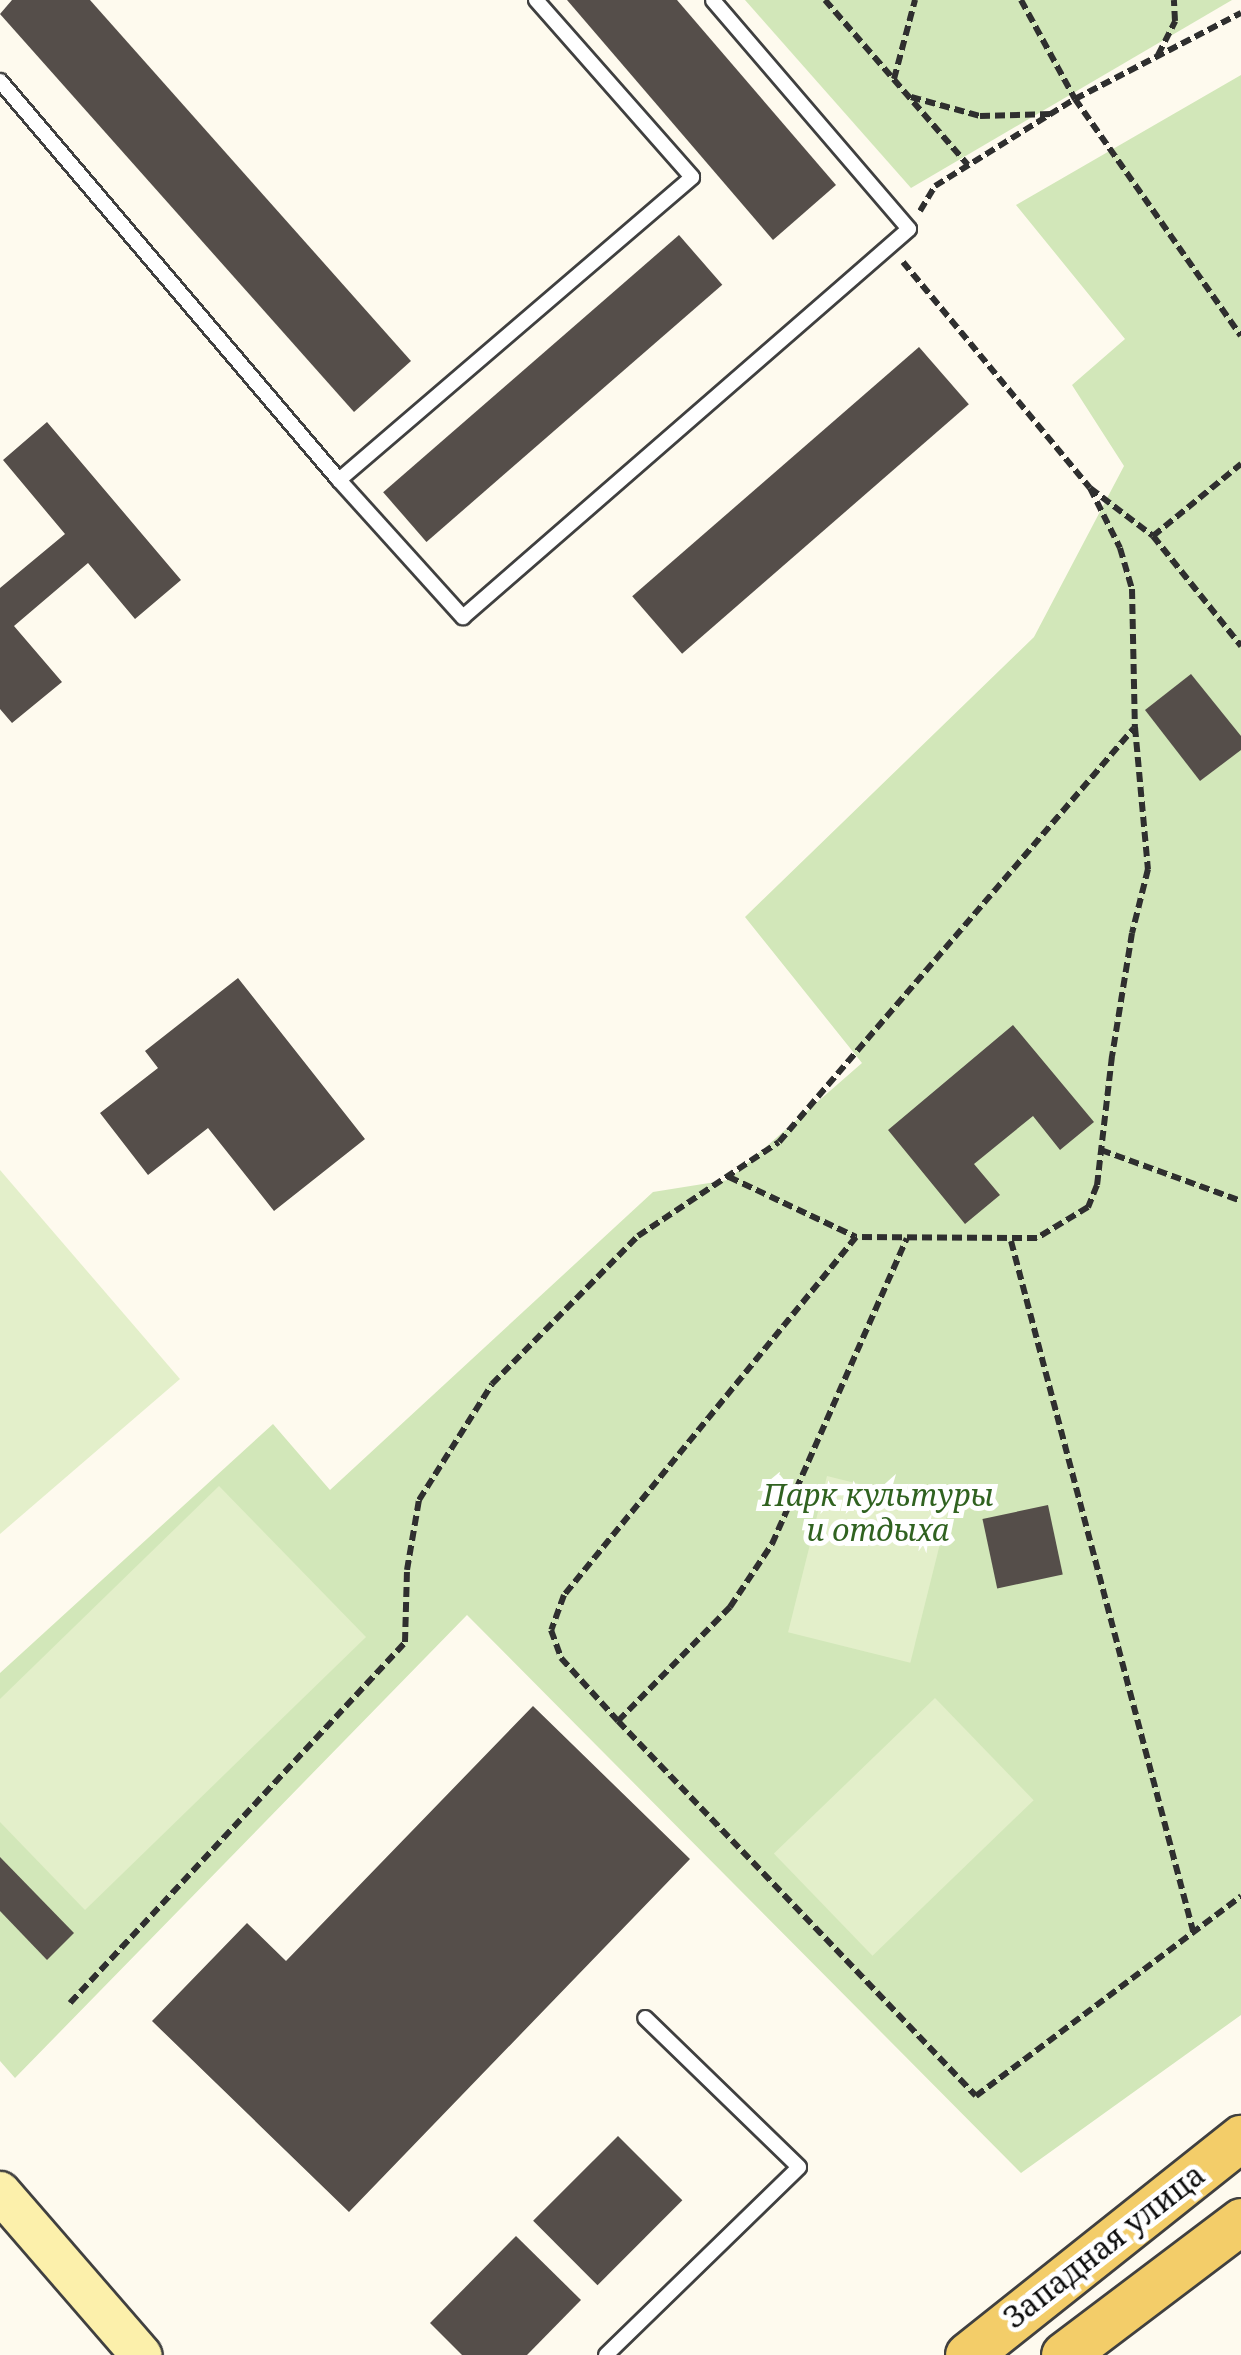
<!DOCTYPE html>
<html>
<head>
<meta charset="utf-8">
<style>
	body { margin:0 }
	#map { position:relative; width:1241px; height:2355px; overflow:hidden; background:#fefaee; font-family:"Noto Serif",serif }
	div>[style] { position:absolute }
	.green>* { inset:0; background:#d2e7b9 }
	.pitch>* { inset:0; background:#e3efca; transform-origin:0 0 }
	.building>* { inset:0; background:#554e4a; transform-origin:0 0 }
	.path>* { height:6px; margin-top:-3px; transform-origin:0; background:repeating-linear-gradient(90deg,#2f2f2f 0 10px,transparent 0 15px) }
	.roads { filter:drop-shadow(2px 0 #404040) drop-shadow(-2px 0 #404040) drop-shadow(0 2px #404040) drop-shadow(0 -2px #404040) }
	.lane>* { height:14px; margin:-7px; padding:0 7px; transform-origin:7px; border-radius:7px; background:#fff }
	.secondary>* { height:40px; margin:-20px; padding:0 20px; transform-origin:20px; border-radius:20px; background:#fcf0ab }
	.primary>* { height:45px; margin:-22.5px; padding:0 22.5px; transform-origin:22.5px; border-radius:22.5px; background:#f3cd69 }
	span { translate:-50% -50%; white-space:nowrap; text-align:center; line-height:1.15; -webkit-text-stroke:10px #fff; paint-order:stroke }
	.park-label { font-size:30px; color:#306220; font-style:italic }
	.street-label { font-size:30px; color:#0d0d0d }
</style>
</head>
<body>
<div id="map">
	<div class="green">
		<div style="clip-path:polygon(745px 0,1232px 0,911px 188px)"></div>
		<div style="clip-path:polygon(1241px 75px,1241px 2015px,1021px 2173px,467px 1615px,15px 2078px,0 2061px,0 1673px,273px 1424px,330px 1490px,653px 1192px,728px 1180px,862px 1063px,745px 917px,1034px 637px,1124px 466px,1072px 385px,1125px 339px,1016px 205px)"></div>
	</div>
	<div class="pitch">
		<div style="clip-path:polygon(0 1170px,180px 1379px,0 1534px)"></div>
		<div style="left:827px;top:1476px;width:126px;height:161px;rotate:14deg"></div>
		<div style="clip-path:polygon(219px 1486px,366px 1637px,85px 1910px,0 1822px,0 1699px)"></div>
		<div style="left:935px;top:1698px;width:142px;height:224px;rotate:46deg"></div>
	</div>
	<div class="building">
		<div style="clip-path:polygon(12px 0,90px 0,411px 361px,354px 412px,0 14px)"></div>
		<div style="clip-path:polygon(567px 0,677px 0,836px 185px,773px 240px)"></div>
		<div style="left:679px;top:235px;width:66px;height:392px;rotate:49deg"></div>
		<div style="left:919px;top:347px;width:76px;height:380px;rotate:49deg"></div>
		<div style="clip-path:polygon(47px 422px,181px 580px,135px 619px,88px 563px,14px 626px,62px 682px,12px 723px,0 709px,0 588px,65px 534px,3px 460px)"></div>
		<div style="clip-path:polygon(1191px 674px,1241px 736px,1241px 750px,1200px 781px,1145px 710px)"></div>
		<div style="clip-path:polygon(238px 978px,365px 1139px,274px 1211px,208px 1128px,148px 1175px,100px 1113px,158px 1068px,145px 1051px)"></div>
		<div style="clip-path:polygon(1013px 1025px,1094px 1122px,1060px 1150px,1033px 1116px,974px 1164px,1000px 1195px,965px 1224px,888px 1130px)"></div>
		<div style="left:1048px;top:1505px;width:71px;height:67px;rotate:78deg"></div>
		<div style="clip-path:polygon(533px 1706px,690px 1859px,349px 2212px,152px 2021px,247px 1923px,286px 1961px)"></div>
		<div style="clip-path:polygon(0 1857px,74px 1933px,47px 1960px,0 1911px)"></div>
		<div style="left:618px;top:2136px;width:91px;height:120px;rotate:45deg"></div>
		<div style="clip-path:polygon(516px 2236px,581px 2300px,527px 2355px,462px 2355px,430px 2323px)"></div>
	</div>
	<div class="path">
		<div style="left:825px;top:0;width:218px;rotate:49.1deg"></div>
		<div style="left:1021px;top:0;width:113px;rotate:61.4deg"></div>
		<div style="left:1075px;top:99px;width:289px;rotate:55deg"></div>
		<div style="left:1158px;top:55px;width:38px;rotate:-63deg"></div>
		<div style="left:1175px;top:21px;width:21px;rotate:-93deg"></div>
		<div style="left:894px;top:79px;width:82px;rotate:-75.1deg"></div>
		<div style="left:911px;top:97px;width:72px;rotate:15.4deg"></div>
		<div style="left:980px;top:116px;width:71px;rotate:-1.6deg"></div>
		<div style="left:920px;top:211px;width:29px;rotate:-59deg"></div>
		<div style="left:935px;top:186px;width:165px;rotate:-31.9deg"></div>
		<div style="left:1075px;top:99px;width:187px;rotate:-27.4deg"></div>
		<div style="left:903px;top:262px;width:293px;rotate:50.4deg"></div>
		<div style="left:1090px;top:488px;width:79px;rotate:37.3deg"></div>
		<div style="left:1153px;top:536px;width:141px;rotate:51.3deg"></div>
		<div style="left:1090px;top:488px;width:67px;rotate:63.4deg"></div>
		<div style="left:1120px;top:548px;width:43px;rotate:73.7deg"></div>
		<div style="left:1132px;top:589px;width:138px;rotate:88.8deg"></div>
		<div style="left:1135px;top:727px;width:143px;rotate:84.8deg"></div>
		<div style="left:1148px;top:869px;width:66px;rotate:104deg"></div>
		<div style="left:1132px;top:933px;width:125px;rotate:99.2deg"></div>
		<div style="left:1112px;top:1056px;width:130px;rotate:96.6deg"></div>
		<div style="left:1097px;top:1185px;width:24px;rotate:112deg"></div>
		<div style="left:1088px;top:1207px;width:60px;rotate:148.7deg"></div>
		<div style="left:1037px;top:1238px;width:181px;rotate:-179.7deg"></div>
		<div style="left:856px;top:1237px;width:462px;rotate:129.2deg"></div>
		<div style="left:564px;top:1595px;width:37px;rotate:110deg"></div>
		<div style="left:551px;top:1630px;width:30px;rotate:70deg"></div>
		<div style="left:561px;top:1658px;width:85px;rotate:47.9deg"></div>
		<div style="left:618px;top:1721px;width:518px;rotate:46.33deg"></div>
		<div style="left:976px;top:2096px;width:332px;rotate:-37deg"></div>
		<div style="left:1153px;top:536px;width:114px;rotate:-39.3deg"></div>
		<div style="left:1101px;top:1150px;width:149px;rotate:20deg"></div>
		<div style="left:729px;top:1177px;width:140px;rotate:25.3deg"></div>
		<div style="left:1011px;top:1241px;width:714px;rotate:75.22deg"></div>
		<div style="left:618px;top:1721px;width:160px;rotate:-45.5deg"></div>
		<div style="left:730px;top:1607px;width:76px;rotate:-56.3deg"></div>
		<div style="left:772px;top:1544px;width:334px;rotate:-66.2deg"></div>
		<div style="left:70px;top:2003px;width:492px;rotate:-47.1deg"></div>
		<div style="left:405px;top:1642px;width:72px;rotate:-88.4deg"></div>
		<div style="left:407px;top:1570px;width:71px;rotate:-80.3deg"></div>
		<div style="left:419px;top:1500px;width:137px;rotate:-57.8deg"></div>
		<div style="left:492px;top:1384px;width:208px;rotate:-45.4deg"></div>
		<div style="left:638px;top:1236px;width:169px;rotate:-33.7deg"></div>
		<div style="left:779px;top:1142px;width:545px;rotate:-49.39deg"></div>
	</div>
	<div class="roads">
		<div class="lane">
			<div style="left:0;top:81px;width:524px;rotate:49.65deg"></div>
			<div style="left:339px;top:480px;width:185px;rotate:47.9deg"></div>
			<div style="left:463px;top:617px;width:591px;rotate:-41.02deg"></div>
			<div style="left:909px;top:229px;width:301px;rotate:-130.6deg"></div>
			<div style="left:339px;top:480px;width:465px;rotate:-40.6deg"></div>
			<div style="left:692px;top:177px;width:236px;rotate:-131.4deg"></div>
			<div style="left:606px;top:2355px;width:269px;rotate:-44.2deg"></div>
			<div style="left:799px;top:2167px;width:214px;rotate:-135.9deg"></div>
		</div>
		<div class="secondary">
			<div style="left:0;top:2192px;width:216px;rotate:49.1deg"></div>
		</div>
		<div class="primary">
			<div style="left:968px;top:2355px;width:349px;rotate:-38.5deg"></div>
			<div style="left:1064px;top:2355px;width:222px;rotate:-37.1deg"></div>
		</div>
	</div>
	<div class="park-label">
		<span style="left:878px;top:1512px">Парк культуры<br>и отдыха</span>
	</div>
	<div class="street-label">
		<span style="left:1104px;top:2246px;rotate:-38deg">Западная улица</span>
	</div>
</div>
</body>
</html>
